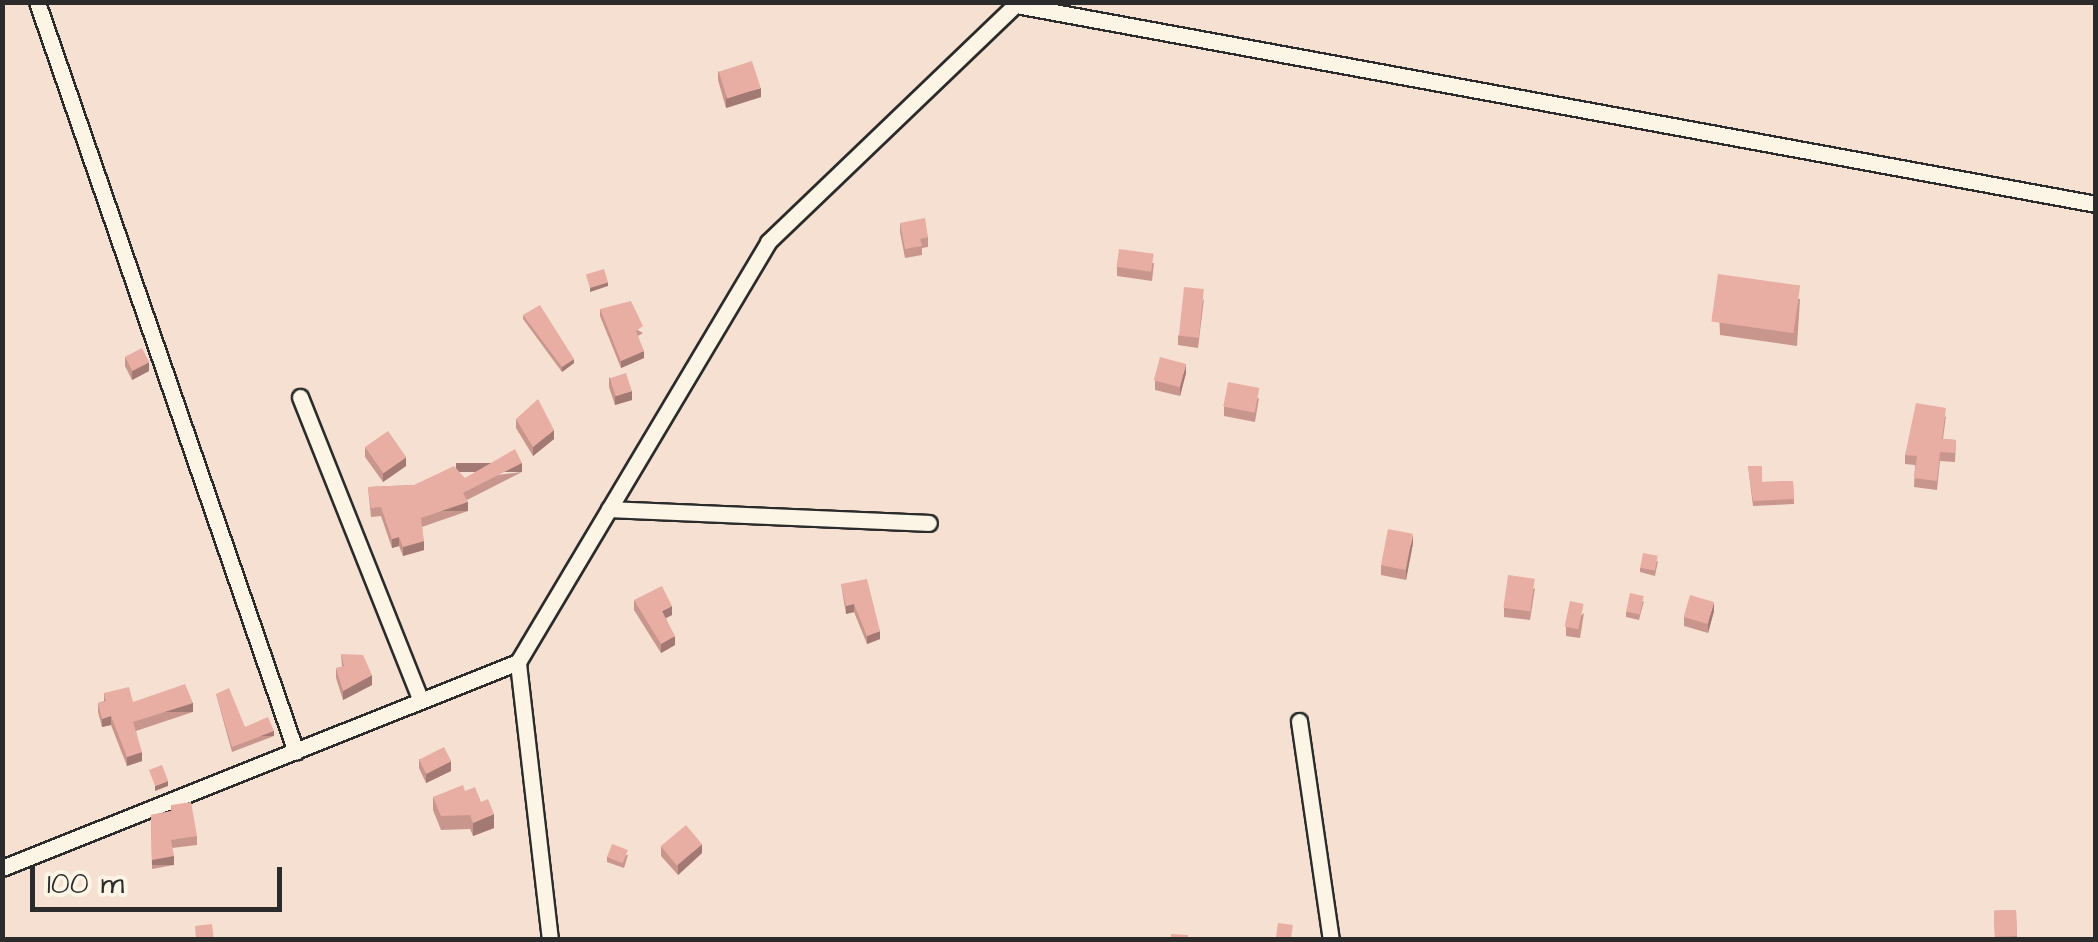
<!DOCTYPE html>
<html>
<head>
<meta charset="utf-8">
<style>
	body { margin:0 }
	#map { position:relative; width:2098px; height:942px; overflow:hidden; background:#f6e0d2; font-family:"Architects Daughter",sans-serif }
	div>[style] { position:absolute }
	.roads { filter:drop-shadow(2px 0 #2b2b2b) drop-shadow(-2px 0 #2b2b2b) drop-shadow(0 2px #2b2b2b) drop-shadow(0 -2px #2b2b2b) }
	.street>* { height:15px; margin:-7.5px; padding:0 7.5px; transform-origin:7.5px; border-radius:7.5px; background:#fcf5e5 }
	.wall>* { inset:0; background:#c8968d; transform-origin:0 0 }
	.shaded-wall>* { inset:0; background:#a27a73; transform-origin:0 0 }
	.building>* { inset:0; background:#e8aea4; transform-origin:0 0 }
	span { translate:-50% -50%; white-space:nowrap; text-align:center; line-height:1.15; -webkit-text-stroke:9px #fcf5e5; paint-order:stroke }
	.frame { position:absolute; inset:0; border:5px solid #2b2b2b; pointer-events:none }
	.scale { position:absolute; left:30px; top:867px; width:252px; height:45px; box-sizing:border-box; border:5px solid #2b2b2b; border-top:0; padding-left:12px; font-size:30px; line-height:35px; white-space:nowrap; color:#2b2b2b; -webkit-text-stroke:8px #fcf5e5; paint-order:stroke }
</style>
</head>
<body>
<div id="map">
	<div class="roads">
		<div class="street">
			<div style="left:37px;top:2px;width:793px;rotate:70.95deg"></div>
			<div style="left:1016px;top:5px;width:1098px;rotate:10.44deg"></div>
			<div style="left:300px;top:397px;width:324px;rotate:68.3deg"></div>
			<div style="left:609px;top:509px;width:320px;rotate:2.5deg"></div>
			<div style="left:1299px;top:721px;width:221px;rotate:81.7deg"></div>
			<div style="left:2px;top:868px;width:556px;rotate:-21.76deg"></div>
			<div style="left:550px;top:940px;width:280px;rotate:-96.6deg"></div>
			<div style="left:518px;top:662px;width:489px;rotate:-59.2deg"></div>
			<div style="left:768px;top:242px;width:347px;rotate:-43.8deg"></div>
		</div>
	</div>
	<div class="wall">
		<div style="clip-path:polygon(718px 71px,761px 97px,726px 108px,718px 80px)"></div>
		<div style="clip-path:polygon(900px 223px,928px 237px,928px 247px,922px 248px,922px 255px,905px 258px,900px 232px)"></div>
		<div style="clip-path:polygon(1154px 263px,1152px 281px,1117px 276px,1117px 267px)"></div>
		<div style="clip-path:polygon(1718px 287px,1800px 299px,1797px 346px,1720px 335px)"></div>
		<div style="clip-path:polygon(1204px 299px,1198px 348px,1178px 345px,1178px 336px)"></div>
		<div style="clip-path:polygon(600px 309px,643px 333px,638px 336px,644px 358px,621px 368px,600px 316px)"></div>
		<div style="clip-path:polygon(523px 315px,574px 363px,562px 372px,523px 319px)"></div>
		<div style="clip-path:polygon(125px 357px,149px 371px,132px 380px,125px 366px)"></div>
		<div style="clip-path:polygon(1186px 373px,1180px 396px,1155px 390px,1155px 380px)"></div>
		<div style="clip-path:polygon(609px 377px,632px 400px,615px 405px,609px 387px)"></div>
		<div style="clip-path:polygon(1259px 398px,1255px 422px,1224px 416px,1224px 407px)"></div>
		<div style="clip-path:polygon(1946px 416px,1943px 439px,1956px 440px,1955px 462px,1940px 461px,1937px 490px,1914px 487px,1915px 465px,1905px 464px,1905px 455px)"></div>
		<div style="clip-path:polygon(516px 419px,554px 439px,533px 456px,516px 428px)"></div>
		<div style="clip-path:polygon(365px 447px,406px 466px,383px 482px,365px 457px)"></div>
		<div style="clip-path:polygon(1748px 466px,1762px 482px,1793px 481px,1794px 504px,1753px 506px)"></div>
		<div style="clip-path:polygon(522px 472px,467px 500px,468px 511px,422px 527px,424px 550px,403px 556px,399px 546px,392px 548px,381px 516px,371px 517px,368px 487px,414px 485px)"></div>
		<div style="clip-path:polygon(1413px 543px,1406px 580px,1381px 575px,1381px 565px)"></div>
		<div style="clip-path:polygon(1658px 561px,1655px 576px,1640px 572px,1640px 568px)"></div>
		<div style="clip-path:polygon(841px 584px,880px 639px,867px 644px,854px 612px,846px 614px)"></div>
		<div style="clip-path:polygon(1535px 588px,1530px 620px,1504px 617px,1504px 608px)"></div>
		<div style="clip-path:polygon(634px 600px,672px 615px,666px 618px,675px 645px,661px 653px,634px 610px)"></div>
		<div style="clip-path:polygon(1644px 601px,1639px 620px,1626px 617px,1626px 612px)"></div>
		<div style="clip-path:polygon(1714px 611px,1708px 633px,1684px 626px,1684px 617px)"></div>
		<div style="clip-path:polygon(1584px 613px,1580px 638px,1566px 636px,1566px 627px)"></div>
		<div style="clip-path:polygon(341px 654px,372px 685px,343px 700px,336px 678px,336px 668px,342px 667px)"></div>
		<div style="clip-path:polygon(104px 693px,133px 702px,193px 712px,136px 731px,142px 761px,127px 766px,111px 725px,102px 727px,98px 712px,98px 703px,104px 701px)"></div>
		<div style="clip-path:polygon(216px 694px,245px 727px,274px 736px,232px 752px)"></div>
		<div style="clip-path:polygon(419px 759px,451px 771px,426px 783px,419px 768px)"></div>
		<div style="clip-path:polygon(465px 791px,481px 802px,494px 828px,473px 836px,470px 829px,441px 830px,433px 810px,433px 797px)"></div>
		<div style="clip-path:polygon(171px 805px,197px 836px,197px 845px,172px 848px,174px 865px,152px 869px,151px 815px,171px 811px)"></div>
		<div style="clip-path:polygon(661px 846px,702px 853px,678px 875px,661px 856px)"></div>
		<div style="clip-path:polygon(628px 855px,624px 868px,607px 862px,607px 857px)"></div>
		<div style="left:2016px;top:910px;width:30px;height:22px;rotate:88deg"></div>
	</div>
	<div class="shaded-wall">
		<div style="clip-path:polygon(761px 88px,761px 97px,726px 108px,726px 98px)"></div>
		<div style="clip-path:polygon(608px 282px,608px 286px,590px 292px,590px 287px)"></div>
		<div style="clip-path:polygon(644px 351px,644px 358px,621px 368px,621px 361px)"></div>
		<div style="clip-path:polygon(574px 359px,574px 363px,562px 372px,562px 367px)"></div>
		<div style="clip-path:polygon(149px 362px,149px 371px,132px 380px,132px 370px)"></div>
		<div style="clip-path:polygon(1186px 364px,1186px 373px,1180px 396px,1180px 387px)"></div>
		<div style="clip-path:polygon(632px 391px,632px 400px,615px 405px,615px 396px)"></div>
		<div style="clip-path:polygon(554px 430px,554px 439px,533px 456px,533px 447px)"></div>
		<div style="clip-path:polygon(406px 457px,406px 466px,383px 482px,383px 473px)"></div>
		<div style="left:522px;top:463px;width:9px;height:66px;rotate:90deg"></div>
		<div style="left:468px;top:502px;width:9px;height:50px;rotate:90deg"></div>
		<div style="clip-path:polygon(1413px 534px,1413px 543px,1406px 580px,1406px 570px)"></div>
		<div style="clip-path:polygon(399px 537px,399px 546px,392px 548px,392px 539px)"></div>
		<div style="clip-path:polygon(424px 541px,424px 550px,403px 556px,403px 547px)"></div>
		<div style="clip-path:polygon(1714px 602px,1714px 611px,1708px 633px,1708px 623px)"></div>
		<div style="clip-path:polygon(854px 604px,854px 612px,846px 614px,846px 606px)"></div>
		<div style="clip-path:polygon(672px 606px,672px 615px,662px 620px,662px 611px)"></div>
		<div style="clip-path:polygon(880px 631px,880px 639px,867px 644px,867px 636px)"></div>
		<div style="clip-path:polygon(675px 636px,675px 645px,661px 653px,661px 644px)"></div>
		<div style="clip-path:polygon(372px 675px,372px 685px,343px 700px,343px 691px)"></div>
		<div style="left:193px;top:703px;width:9px;height:63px;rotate:90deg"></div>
		<div style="clip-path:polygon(111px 716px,111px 725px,102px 727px,102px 719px)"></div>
		<div style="left:274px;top:731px;width:5px;height:45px;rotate:90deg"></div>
		<div style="clip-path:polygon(142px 752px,142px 761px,127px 766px,127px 757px)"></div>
		<div style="clip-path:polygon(451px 761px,451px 771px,426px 783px,426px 773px)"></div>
		<div style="clip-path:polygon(168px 781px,168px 786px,155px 791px,155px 786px)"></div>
		<div style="clip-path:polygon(494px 814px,494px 828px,473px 836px,473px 823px)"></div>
		<div style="clip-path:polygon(702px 844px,702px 853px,678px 875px,678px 865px)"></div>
		<div style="left:174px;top:856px;width:9px;height:22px;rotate:90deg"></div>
	</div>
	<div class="building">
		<div style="left:752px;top:61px;width:28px;height:35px;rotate:72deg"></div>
		<div style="clip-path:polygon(925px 218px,928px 237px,920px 239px,922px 246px,905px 249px,900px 223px)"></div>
		<div style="left:1119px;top:249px;width:35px;height:18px;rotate:8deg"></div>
		<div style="left:604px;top:269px;width:14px;height:19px;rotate:73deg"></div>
		<div style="left:1718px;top:274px;width:83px;height:48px;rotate:8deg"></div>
		<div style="left:1184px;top:287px;width:20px;height:49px;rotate:6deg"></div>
		<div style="clip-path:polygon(631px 301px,643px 326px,636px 331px,644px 351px,621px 361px,600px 309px)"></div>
		<div style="clip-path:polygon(540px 305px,574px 359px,562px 367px,523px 315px)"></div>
		<div style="left:142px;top:348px;width:16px;height:19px;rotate:63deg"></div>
		<div style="left:1160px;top:357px;width:27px;height:24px;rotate:15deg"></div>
		<div style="left:626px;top:373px;width:19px;height:17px;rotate:72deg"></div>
		<div style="left:1228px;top:382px;width:32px;height:25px;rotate:11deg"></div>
		<div style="clip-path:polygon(538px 399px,554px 430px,533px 447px,516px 419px)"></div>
		<div style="clip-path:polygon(1916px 403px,1946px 408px,1942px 439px,1956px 440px,1955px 453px,1940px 452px,1937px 481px,1914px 478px,1917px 456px,1905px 455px)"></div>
		<div style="left:388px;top:431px;width:32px;height:28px;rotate:55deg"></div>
		<div style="clip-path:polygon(515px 449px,522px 463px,463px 493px,468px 502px,421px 518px,424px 541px,403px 547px,399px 537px,392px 539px,381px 507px,371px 508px,368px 487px,414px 485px,454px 466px,465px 478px)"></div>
		<div style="clip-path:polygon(1748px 466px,1762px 466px,1762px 482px,1793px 481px,1794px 499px,1753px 501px)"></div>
		<div style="left:1388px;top:529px;width:25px;height:37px;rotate:11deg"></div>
		<div style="left:1643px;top:553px;width:15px;height:15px;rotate:11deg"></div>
		<div style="left:1508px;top:575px;width:27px;height:33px;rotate:8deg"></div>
		<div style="clip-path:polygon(867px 579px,880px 631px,867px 636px,854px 604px,846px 606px,841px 584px)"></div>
		<div style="clip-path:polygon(662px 586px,672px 606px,662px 611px,675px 636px,661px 644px,634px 600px)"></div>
		<div style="left:1630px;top:593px;width:14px;height:19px;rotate:12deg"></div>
		<div style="left:1690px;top:595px;width:25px;height:23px;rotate:16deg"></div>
		<div style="left:1570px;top:601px;width:14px;height:26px;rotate:12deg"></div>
		<div style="clip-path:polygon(341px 654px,363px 655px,372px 675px,343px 691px,336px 668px,344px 666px)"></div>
		<div style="clip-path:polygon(185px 684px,193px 703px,133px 722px,142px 752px,127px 757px,111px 716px,102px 719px,98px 703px,106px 701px,104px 693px,129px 687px,133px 702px)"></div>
		<div style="clip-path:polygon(229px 688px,245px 727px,268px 717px,274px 731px,232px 747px,216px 694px)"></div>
		<div style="left:444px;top:747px;width:16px;height:28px;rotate:63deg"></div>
		<div style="left:162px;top:765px;width:17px;height:14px;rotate:69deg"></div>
		<div style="clip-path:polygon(463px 785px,465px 791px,475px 787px,481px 802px,488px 799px,494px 814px,473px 823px,470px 815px,441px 816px,433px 797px)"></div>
		<div style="clip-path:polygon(191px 802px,197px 836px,171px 840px,174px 856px,152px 860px,151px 815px,172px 811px,171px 805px)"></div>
		<div style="left:686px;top:825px;width:25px;height:33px;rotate:50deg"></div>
		<div style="left:612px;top:844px;width:17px;height:14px;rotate:21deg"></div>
		<div style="left:2016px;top:910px;width:26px;height:22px;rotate:88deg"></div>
		<div style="left:1278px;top:923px;width:15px;height:14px;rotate:8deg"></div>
		<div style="clip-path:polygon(212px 924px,214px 940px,196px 940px,195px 926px)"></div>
		<div style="clip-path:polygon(1171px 934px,1188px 935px,1188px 940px,1171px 940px)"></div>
	</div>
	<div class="frame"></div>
	<div class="scale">100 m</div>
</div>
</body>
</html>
